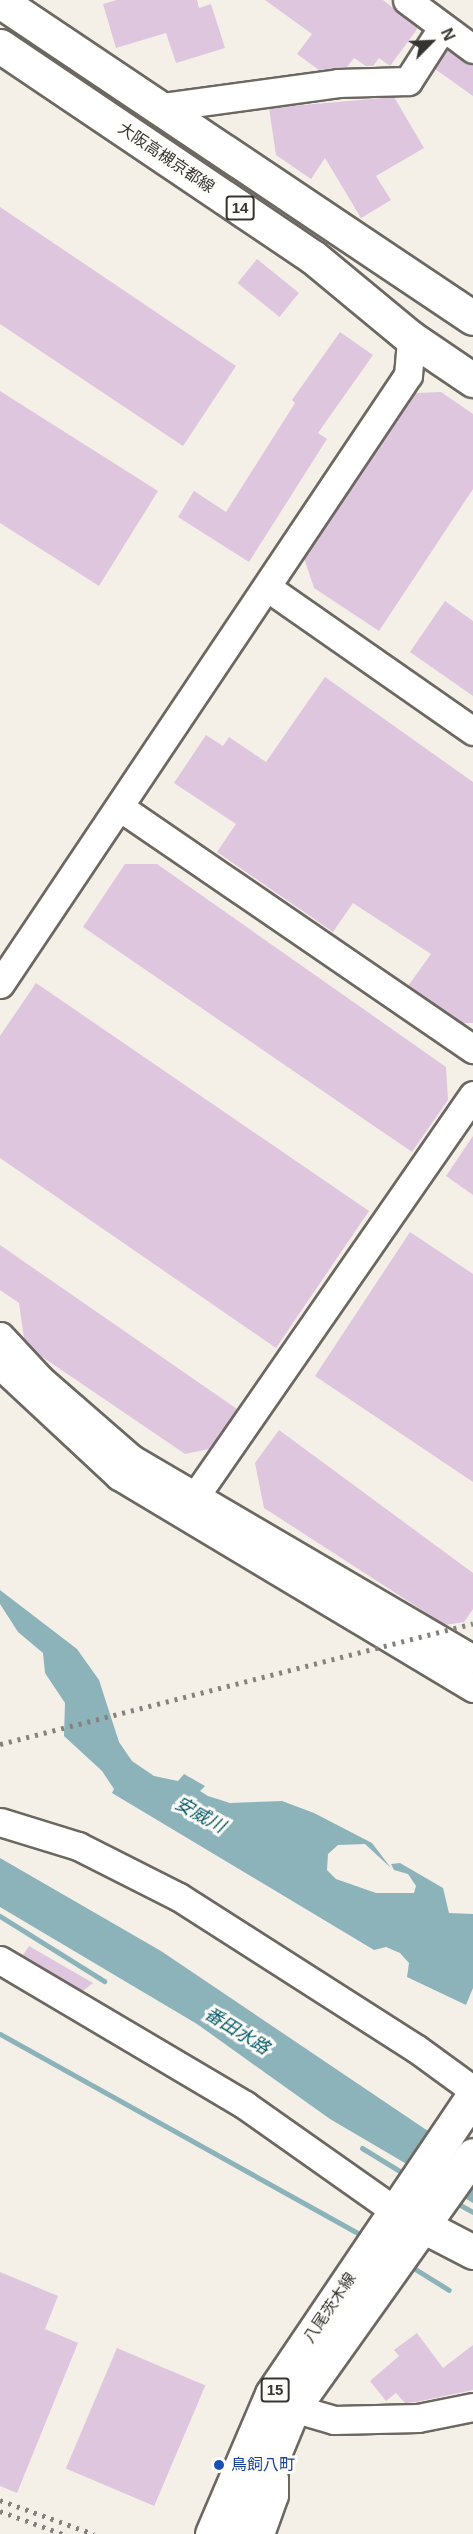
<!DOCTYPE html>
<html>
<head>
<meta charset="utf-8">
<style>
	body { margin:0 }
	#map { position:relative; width:473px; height:2534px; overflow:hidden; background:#f4f0e8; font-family:Arial,"Noto Sans JP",sans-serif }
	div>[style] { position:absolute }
	.water>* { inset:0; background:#8cb3ba }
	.stream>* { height:5px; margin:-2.5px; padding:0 2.5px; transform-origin:2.5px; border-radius:2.5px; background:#8cb3ba }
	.building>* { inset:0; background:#dec6df; transform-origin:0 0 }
	.roads { filter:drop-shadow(2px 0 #6c6861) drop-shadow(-2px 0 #6c6861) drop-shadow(0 2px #6c6861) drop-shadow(0 -2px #6c6861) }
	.minor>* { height:27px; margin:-13.5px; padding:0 13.5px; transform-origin:13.5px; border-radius:13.5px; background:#fff }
	.major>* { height:33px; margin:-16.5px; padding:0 16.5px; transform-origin:16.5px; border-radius:16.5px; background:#fff }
	.rail>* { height:4.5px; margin-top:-2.25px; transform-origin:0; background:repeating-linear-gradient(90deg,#84817c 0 3px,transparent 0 9px) }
	.dots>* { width:16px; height:16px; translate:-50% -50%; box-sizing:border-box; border:3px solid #fffdfa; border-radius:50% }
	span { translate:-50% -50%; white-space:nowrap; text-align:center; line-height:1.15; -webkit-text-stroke:6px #fffdfa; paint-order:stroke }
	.shield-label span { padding:2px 4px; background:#fffdfa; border:2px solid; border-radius:4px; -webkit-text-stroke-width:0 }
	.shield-label { font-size:15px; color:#363431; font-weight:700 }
	.street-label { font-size:16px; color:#363431 }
	.transit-label { font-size:16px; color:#164399 }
	.left { translate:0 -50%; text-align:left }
	.water-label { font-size:18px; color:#005863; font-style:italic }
	.north { position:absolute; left:401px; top:12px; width:60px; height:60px; -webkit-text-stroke:4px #fffdfa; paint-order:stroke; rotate:66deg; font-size:16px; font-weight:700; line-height:24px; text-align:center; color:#363431 }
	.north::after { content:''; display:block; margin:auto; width:21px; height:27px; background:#363431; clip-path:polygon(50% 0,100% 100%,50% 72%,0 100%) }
</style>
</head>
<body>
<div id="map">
	<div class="water">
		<div style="clip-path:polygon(0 1590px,77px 1649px,99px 1680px,119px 1742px,132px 1761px,154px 1776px,178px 1781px,184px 1774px,205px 1786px,200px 1791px,208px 1796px,230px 1803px,282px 1801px,314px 1813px,372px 1843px,391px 1868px,365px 1844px,338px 1845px,328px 1854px,327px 1870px,336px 1879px,376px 1893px,414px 1893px,416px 1886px,408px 1874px,394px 1870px,391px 1864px,400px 1863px,443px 1888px,449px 1913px,473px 1914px,473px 1988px,466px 2005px,407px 1977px,409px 1963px,400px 1953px,386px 1947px,374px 1950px,112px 1793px,114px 1789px,102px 1771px,64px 1736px,65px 1703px,45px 1673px,43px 1653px,18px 1632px,0 1604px)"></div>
		<div style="clip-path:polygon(0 1858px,161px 1951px,425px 2129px,473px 2155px,473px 2203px,330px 2119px,197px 2024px,0 1907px)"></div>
	</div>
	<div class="stream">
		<div style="left:0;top:1916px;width:123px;rotate:32deg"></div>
		<div style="left:0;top:2034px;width:417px;rotate:29.1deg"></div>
		<div style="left:362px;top:2148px;width:52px;rotate:31.5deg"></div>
		<div style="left:453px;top:2201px;width:23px;rotate:29deg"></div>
		<div style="left:407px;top:2264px;width:49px;rotate:31.8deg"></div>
	</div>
	<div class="building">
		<div style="clip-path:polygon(117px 0,197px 0,199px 8px,211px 4px,225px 48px,176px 63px,166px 33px,116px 48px,103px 4px)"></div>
		<div style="clip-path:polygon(265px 0,383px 0,418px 28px,390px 66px,379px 58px,373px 66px,366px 66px,354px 58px,347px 67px,319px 70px,297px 54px,312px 34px)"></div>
		<div style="clip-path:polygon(447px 49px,473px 64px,473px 96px,435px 69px)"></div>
		<div style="clip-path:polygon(394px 97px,424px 148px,376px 176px,391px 200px,361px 218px,325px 158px,311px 179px,276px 155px,269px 108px)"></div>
		<div style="clip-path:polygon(0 207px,236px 366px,183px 446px,0 324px)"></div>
		<div style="left:257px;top:259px;width:54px;height:31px;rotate:39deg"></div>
		<div style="clip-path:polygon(340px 332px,373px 355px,318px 433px,327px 439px,249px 562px,178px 517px,194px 491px,226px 512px,295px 403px,292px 400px)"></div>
		<div style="clip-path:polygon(0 391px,158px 491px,99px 586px,0 523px)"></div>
		<div style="clip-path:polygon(441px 392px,473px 414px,473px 489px,379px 631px,314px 588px,304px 558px,415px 393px)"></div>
		<div style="clip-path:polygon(445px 601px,473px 621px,473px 696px,410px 652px)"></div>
		<div style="clip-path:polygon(325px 677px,473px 782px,473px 1023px,463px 1023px,408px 986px,431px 954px,353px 903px,333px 932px,217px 852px,236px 824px,174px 783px,206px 735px,223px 746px,229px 737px,266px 762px)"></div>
		<div style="clip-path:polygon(125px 864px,157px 864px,446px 1067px,448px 1100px,412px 1152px,83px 927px)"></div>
		<div style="clip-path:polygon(36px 983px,369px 1211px,276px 1348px,0 1158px,0 1036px)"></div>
		<div style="clip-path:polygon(473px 1136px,473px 1195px,446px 1176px)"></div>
		<div style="clip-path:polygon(410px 1232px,473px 1274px,473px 1482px,315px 1376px)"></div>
		<div style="clip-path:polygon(0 1245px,237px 1409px,209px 1449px,185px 1454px,38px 1354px,24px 1338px,19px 1303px,0 1290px)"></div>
		<div style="clip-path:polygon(279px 1430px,473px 1573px,473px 1609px,464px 1622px,445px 1625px,264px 1508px,255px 1463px)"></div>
		<div style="clip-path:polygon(29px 1946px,93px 1983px,83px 1991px,23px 1955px)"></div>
		<div style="clip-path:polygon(0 2272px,58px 2296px,45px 2329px,78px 2343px,17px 2493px,0 2486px)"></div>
		<div style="clip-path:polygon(417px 2333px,443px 2368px,473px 2345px,473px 2390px,416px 2402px,405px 2403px,396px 2393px,386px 2401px,370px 2381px,399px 2356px,394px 2350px)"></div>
		<div style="left:117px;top:2348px;width:96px;height:131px;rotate:23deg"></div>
	</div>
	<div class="roads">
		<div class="minor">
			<div style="left:407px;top:0;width:82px;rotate:36.6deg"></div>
			<div style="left:156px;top:108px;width:184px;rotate:-7.8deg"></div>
			<div style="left:338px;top:83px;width:70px;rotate:-1.6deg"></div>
			<div style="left:408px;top:81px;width:63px;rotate:-57.3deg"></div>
			<div style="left:268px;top:588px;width:250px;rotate:34.9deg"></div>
			<div style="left:121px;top:808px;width:427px;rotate:34.4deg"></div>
			<div style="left:0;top:984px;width:733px;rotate:-56.18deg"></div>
			<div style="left:408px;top:375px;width:37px;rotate:-85deg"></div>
			<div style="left:0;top:1336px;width:60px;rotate:47deg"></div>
			<div style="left:41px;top:1380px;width:121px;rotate:41deg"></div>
			<div style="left:132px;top:1459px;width:395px;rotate:30.4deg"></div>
			<div style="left:0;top:1365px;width:163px;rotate:43deg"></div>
			<div style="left:119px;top:1476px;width:413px;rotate:30.9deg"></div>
			<div style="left:185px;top:1511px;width:506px;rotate:-55.3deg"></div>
			<div style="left:0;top:1822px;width:82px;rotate:17.1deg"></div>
			<div style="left:78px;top:1846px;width:113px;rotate:26.8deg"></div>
			<div style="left:179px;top:1897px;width:282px;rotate:32.6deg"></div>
			<div style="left:417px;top:2049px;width:69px;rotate:36.2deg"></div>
			<div style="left:0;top:1960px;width:285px;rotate:30.6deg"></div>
			<div style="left:245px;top:2105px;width:184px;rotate:35.2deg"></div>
			<div style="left:278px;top:2398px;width:18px;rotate:34deg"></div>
			<div style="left:293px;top:2408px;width:43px;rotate:16.3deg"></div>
			<div style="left:334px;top:2420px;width:84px;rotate:-1.4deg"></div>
			<div style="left:418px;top:2418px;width:56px;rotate:-11.3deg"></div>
			<div style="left:260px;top:2534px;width:41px;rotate:-70.3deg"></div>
			<div style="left:274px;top:2495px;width:17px;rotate:-90deg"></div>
		</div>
		<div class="major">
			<div style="left:0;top:1px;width:569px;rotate:33.83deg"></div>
			<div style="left:0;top:46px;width:377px;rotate:34deg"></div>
			<div style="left:313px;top:257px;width:127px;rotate:39.6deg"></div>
			<div style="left:411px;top:338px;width:75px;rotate:34.1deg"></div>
			<div style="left:402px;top:2215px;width:80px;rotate:27.5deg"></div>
			<div style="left:212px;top:2534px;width:152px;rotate:-66.8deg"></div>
			<div style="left:272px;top:2394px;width:359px;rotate:-56deg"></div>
			<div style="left:241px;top:2534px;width:136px;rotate:-67.6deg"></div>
			<div style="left:293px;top:2408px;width:310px;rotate:-54.6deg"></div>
		</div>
	</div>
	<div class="rail">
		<div style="left:0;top:1744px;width:488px;rotate:-14.3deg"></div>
		<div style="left:0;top:2500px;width:100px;rotate:19.9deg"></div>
		<div style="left:0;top:2511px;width:67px;rotate:20.1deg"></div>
	</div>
	<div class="dots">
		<div style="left:219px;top:2465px;background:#1a4fb4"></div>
	</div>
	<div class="shield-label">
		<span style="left:240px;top:208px">14</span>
		<span style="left:275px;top:2390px">15</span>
	</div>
	<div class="street-label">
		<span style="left:166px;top:158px;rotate:34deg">大阪高槻京都線</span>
		<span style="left:330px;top:2308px;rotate:-56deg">八尾茨木線</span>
	</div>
	<div class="transit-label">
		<span class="left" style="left:231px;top:2465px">鳥飼八町</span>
	</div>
	<div class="water-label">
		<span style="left:200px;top:1815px;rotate:29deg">安威川</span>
		<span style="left:237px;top:2031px;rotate:32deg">番田水路</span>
	</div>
	<div class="north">N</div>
</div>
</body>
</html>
